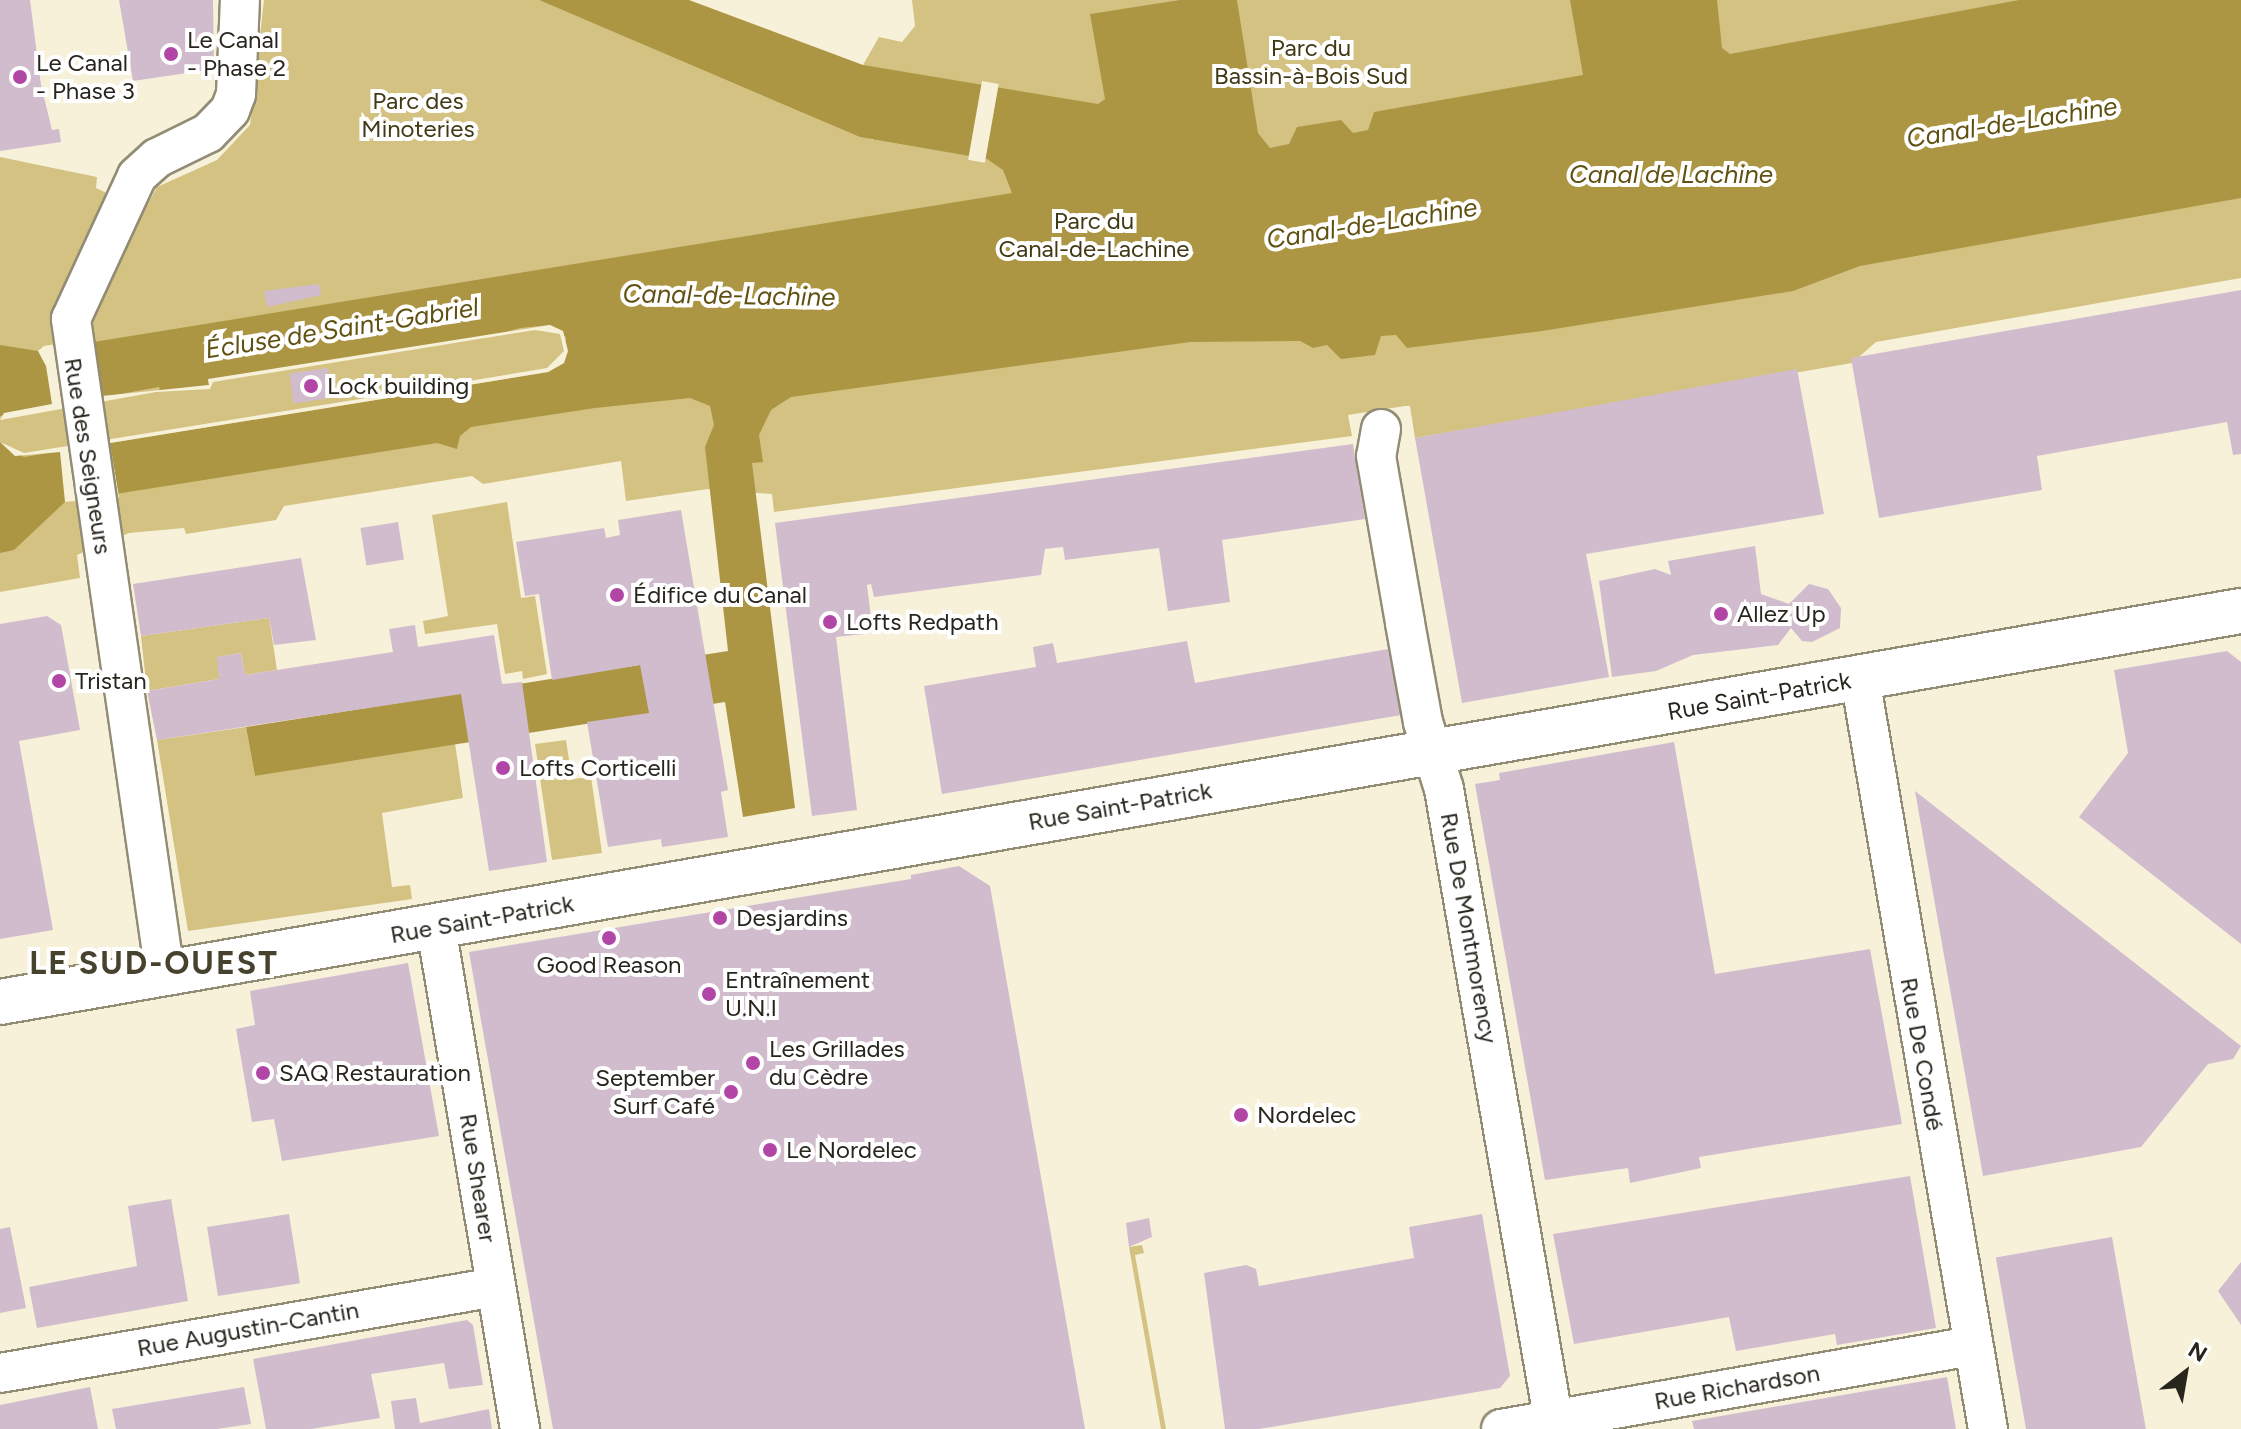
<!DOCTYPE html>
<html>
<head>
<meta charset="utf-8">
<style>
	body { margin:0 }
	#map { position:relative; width:2241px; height:1429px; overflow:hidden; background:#f8f1d9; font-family:Figtree,sans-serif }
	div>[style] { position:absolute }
	.green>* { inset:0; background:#d4c282 }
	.water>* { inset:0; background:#ac9644 }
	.pier>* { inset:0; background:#f8f1d9; transform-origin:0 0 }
	.building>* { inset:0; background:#d1bccd; transform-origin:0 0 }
	.roads { filter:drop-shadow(2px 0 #928c75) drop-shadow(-2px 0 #928c75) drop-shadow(0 2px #928c75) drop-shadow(0 -2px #928c75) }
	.minor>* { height:38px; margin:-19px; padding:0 19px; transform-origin:19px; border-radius:19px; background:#fff }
	.major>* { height:44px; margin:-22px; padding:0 22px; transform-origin:22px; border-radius:22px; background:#fff }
	.dots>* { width:22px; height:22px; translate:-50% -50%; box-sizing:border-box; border:4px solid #fff; border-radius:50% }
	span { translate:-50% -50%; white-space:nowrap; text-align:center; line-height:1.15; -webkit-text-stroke:8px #fff; paint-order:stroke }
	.poi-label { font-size:24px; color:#27251c }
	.left { translate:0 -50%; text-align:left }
	.right { translate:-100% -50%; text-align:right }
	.park-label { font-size:24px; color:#413814 }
	.street-label { font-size:24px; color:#27251c }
	.water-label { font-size:26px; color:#605112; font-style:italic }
	.district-label { font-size:32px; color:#47422e; font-weight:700; letter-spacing:2px }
	.north { position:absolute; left:2145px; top:1333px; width:80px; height:80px; -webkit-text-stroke:6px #fff; paint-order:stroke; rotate:31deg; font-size:22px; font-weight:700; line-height:32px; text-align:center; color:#27251c }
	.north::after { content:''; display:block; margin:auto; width:28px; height:36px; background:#27251c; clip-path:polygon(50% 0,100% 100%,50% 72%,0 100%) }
</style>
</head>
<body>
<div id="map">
	<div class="green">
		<div style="clip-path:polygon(264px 0,539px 0,873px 140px,863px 65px,879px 37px,902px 42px,915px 26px,912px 0,2241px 0,2241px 278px,1876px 342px,1852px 363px,1415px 438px,1410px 406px,1405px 406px,1348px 415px,1352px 436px,774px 512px,772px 494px,708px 489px,626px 501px,621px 461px,483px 484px,472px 476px,284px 506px,276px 520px,186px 534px,184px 528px,129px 533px,77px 555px,80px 578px,0 592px,0 157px,97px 177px,96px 188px,144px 211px,157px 187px,217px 160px,250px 125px)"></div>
		<div style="clip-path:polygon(507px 502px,521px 598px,535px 596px,547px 674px,523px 679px,522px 671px,505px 674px,497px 624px,425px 634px,423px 621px,448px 616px,432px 515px)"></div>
		<div style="clip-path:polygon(269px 618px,277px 670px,245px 675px,241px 653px,218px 657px,219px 679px,147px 691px,141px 636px)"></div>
		<div style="clip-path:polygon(246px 727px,255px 776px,455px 743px,463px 798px,382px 813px,392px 887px,410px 885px,412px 899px,188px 931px,157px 740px)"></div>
		<div style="clip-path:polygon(566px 740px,572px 779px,591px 777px,602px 853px,552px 860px,535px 744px)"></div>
		<div style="clip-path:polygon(1142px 1245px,1144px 1253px,1135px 1255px,1166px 1429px,1161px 1429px,1129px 1247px)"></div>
	</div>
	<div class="water">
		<div style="clip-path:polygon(539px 0,689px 0,863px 65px,1098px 104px,1105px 99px,1090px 14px,1180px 0,1237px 0,1258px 133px,1270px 148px,1289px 144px,1297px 127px,1341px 120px,1353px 133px,1368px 130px,1374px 112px,1583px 75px,1570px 0,1717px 0,1722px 48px,1730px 54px,2019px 0,2241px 0,2241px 198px,1860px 266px,1793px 291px,1542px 331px,1407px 348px,1396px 335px,1381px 336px,1375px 355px,1341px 359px,1327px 345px,1313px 348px,1300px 341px,1190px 342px,791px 397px,771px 410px,759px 435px,763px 462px,752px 463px,795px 808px,743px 817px,725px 702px,255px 776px,246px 727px,728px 651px,705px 447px,714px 425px,710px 406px,690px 398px,595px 408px,471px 427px,460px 436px,457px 449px,437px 443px,65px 502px,14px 550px,0 553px,0 442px,24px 457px,548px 372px,564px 363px,566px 337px,550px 325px,520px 328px,484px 338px,208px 380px,209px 385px,160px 391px,159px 387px,0 416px,0 345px,38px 351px,1012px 193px,1003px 170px,987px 159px,860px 137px)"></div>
	</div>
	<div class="pier">
		<div style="left:982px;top:81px;width:17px;height:80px;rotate:10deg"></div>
		<div style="clip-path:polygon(550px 325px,563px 331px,568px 351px,564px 363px,548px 372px,110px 443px,119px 497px,65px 502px,60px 452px,15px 456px,0 442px,24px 453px,360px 399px,547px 368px,564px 351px,560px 334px,535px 330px,213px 382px,210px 389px,156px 392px,0 420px,4px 413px,52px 404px,46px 366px,38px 351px,44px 346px,92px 338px,102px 396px,209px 385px,208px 379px)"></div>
	</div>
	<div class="building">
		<div style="clip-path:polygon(0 0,30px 0,41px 85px,52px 130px,59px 129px,61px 142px,0 151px)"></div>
		<div style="clip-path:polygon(119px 0,213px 0,214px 69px,133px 81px)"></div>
		<div style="clip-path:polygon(319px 284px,321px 295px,267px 307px,264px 291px)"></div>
		<div style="clip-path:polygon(2241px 290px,2241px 454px,2233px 455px,2227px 422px,2037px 456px,2042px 490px,1879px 518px,1851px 358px)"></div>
		<div style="left:328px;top:368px;width:30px;height:39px;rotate:82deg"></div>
		<div style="clip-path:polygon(1797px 369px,1824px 514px,1586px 554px,1609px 677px,1462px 703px,1415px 438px)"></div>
		<div style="clip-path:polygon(1353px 444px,1365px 519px,1222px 540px,1230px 602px,1168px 611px,1159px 548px,1065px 560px,1063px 547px,1045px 549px,1041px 575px,874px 597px,871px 584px,867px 585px,873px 633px,836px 637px,857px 810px,812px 816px,775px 523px)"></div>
		<div style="clip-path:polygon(681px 510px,728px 790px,721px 792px,728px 837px,662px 847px,661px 839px,608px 847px,587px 722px,649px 713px,640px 665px,552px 680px,539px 594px,525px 596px,516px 542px,604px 528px,606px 538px,620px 535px,618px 520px)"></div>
		<div style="left:398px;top:522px;width:38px;height:38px;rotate:81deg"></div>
		<div style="clip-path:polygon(1755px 546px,1761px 594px,1789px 604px,1809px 584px,1828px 589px,1841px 608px,1840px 628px,1812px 642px,1802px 641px,1791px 628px,1778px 645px,1693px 655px,1656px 671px,1612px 677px,1599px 581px,1655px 569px,1671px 575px,1668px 561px)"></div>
		<div style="clip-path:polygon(301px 558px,316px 640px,274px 645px,269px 618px,141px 636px,133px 584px)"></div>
		<div style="clip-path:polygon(47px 616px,61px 625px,80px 730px,19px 741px,53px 930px,0 939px,0 624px)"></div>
		<div style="clip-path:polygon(415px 625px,418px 647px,494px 635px,502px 684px,522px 682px,547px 862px,489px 871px,461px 694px,157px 740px,147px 691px,219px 679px,217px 657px,241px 653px,245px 675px,393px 652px,389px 629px)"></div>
		<div style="clip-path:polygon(1187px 641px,1195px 683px,1388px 649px,1401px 715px,942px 794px,924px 686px,1036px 667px,1033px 647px,1053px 643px,1057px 663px)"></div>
		<div style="clip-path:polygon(2227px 651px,2241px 662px,2241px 944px,2079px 817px,2128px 753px,2114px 670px)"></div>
		<div style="clip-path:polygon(1674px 742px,1715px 974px,1870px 949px,1902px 1124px,1699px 1157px,1701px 1168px,1630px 1183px,1628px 1168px,1545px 1180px,1475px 784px,1500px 780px,1499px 773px)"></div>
		<div style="clip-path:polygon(1915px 791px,2241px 1046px,2233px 1059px,2208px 1064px,2141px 1147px,1983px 1176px)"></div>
		<div style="clip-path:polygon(959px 866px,990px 886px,1085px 1429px,553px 1429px,469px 952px,911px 879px,911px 875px)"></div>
		<div style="clip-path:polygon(408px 963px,439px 1136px,282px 1161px,274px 1119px,252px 1122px,236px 1029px,255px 1025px,250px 991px)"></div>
		<div style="clip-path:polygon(1910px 1176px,1936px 1328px,1837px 1345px,1835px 1334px,1736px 1351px,1729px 1317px,1574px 1344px,1553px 1234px)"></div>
		<div style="clip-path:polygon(171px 1199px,188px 1301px,37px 1328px,29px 1287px,137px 1266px,128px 1206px)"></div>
		<div style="left:289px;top:1214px;width:70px;height:83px;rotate:81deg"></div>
		<div style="clip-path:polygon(1482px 1214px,1510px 1376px,1500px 1388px,1259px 1429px,1225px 1429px,1204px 1273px,1246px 1265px,1256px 1269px,1259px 1286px,1414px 1258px,1409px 1227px)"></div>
		<div style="clip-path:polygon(1149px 1218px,1152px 1237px,1129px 1247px,1126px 1223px)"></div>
		<div style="clip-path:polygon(10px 1227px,26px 1308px,0 1313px,0 1229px)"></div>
		<div style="left:2112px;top:1237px;width:195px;height:118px;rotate:80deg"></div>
		<div style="clip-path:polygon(2241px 1262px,2241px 1325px,2218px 1291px)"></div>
		<div style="clip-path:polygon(467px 1320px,473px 1325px,483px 1385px,449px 1389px,444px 1363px,371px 1374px,380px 1418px,311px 1429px,266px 1429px,253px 1359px)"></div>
		<div style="clip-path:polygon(1947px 1377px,1956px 1429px,1694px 1429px,1692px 1421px)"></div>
		<div style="clip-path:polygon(90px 1387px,98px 1429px,0 1429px,0 1405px)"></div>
		<div style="clip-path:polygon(244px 1387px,251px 1424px,217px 1429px,116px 1429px,112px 1409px)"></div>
		<div style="clip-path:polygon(416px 1398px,420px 1423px,489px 1409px,492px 1429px,395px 1429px,391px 1401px)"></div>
	</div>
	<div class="roads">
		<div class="minor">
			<div style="left:1381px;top:429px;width:27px;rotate:100deg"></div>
			<div style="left:1376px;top:456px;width:169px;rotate:80.1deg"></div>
			<div style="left:1405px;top:623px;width:101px;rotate:79.7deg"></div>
			<div style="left:1423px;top:722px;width:70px;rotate:72.6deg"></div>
			<div style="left:1444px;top:789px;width:650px;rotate:80.16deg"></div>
			<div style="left:1860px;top:678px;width:762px;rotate:80.33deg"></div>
			<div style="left:436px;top:927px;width:509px;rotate:80.5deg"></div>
			<div style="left:165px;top:974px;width:662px;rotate:-98.17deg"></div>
			<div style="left:71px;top:319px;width:157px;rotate:-65.2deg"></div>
			<div style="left:137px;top:176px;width:27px;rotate:-42deg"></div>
			<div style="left:157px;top:158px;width:57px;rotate:-26.1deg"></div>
			<div style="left:208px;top:133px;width:32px;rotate:-46deg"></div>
			<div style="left:230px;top:110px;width:17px;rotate:-69deg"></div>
			<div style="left:236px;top:94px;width:94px;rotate:-87.6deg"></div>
			<div style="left:0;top:1373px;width:503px;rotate:-9.84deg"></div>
			<div style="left:1501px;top:1429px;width:480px;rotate:-10deg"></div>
		</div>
		<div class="major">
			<div style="left:0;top:1002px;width:2275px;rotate:-9.9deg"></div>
		</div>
	</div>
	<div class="dots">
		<div style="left:171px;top:54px;background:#b146a6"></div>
		<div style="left:20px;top:77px;background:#b146a6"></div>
		<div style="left:311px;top:386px;background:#b146a6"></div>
		<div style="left:617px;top:595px;background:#b146a6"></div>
		<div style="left:1721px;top:614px;background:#b146a6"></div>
		<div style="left:830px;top:622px;background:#b146a6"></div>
		<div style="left:59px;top:681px;background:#b146a6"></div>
		<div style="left:503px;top:768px;background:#b146a6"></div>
		<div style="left:720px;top:918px;background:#b146a6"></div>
		<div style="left:609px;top:938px;background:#b146a6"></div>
		<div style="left:709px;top:994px;background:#b146a6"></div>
		<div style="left:753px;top:1063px;background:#b146a6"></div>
		<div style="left:263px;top:1073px;background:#b146a6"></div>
		<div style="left:731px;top:1092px;background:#b146a6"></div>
		<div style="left:1241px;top:1115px;background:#b146a6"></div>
		<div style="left:770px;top:1150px;background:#b146a6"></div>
	</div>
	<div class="poi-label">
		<span class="left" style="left:187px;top:54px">Le Canal<br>- Phase 2</span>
		<span class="left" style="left:36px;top:77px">Le Canal<br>- Phase 3</span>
		<span class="left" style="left:327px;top:386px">Lock building</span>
		<span class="left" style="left:633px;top:595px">Édifice du Canal</span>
		<span class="left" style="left:1737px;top:614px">Allez Up</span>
		<span class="left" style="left:846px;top:622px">Lofts Redpath</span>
		<span class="left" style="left:75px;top:681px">Tristan</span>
		<span class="left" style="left:519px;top:768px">Lofts Corticelli</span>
		<span class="left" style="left:736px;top:918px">Desjardins</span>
		<span style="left:609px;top:965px">Good Reason</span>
		<span class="left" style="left:725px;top:994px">Entraînement<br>U.N.I</span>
		<span class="left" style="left:769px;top:1063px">Les Grillades<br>du Cèdre</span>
		<span class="left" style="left:279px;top:1073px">SAQ Restauration</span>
		<span class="right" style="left:715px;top:1092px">September<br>Surf Café</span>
		<span class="left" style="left:1257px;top:1115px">Nordelec</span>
		<span class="left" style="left:786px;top:1150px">Le Nordelec</span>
	</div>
	<div class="park-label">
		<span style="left:1311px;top:62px">Parc du<br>Bassin-à-Bois Sud</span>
		<span style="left:418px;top:115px">Parc des<br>Minoteries</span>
		<span style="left:1094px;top:235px">Parc du<br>Canal-de-Lachine</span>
	</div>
	<div class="street-label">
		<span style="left:88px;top:456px;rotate:81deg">Rue des Seigneurs</span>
		<span style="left:1759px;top:696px;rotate:-10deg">Rue Saint-Patrick</span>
		<span style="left:1120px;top:806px;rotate:-10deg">Rue Saint-Patrick</span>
		<span style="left:482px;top:919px;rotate:-10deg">Rue Saint-Patrick</span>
		<span style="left:1469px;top:928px;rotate:80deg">Rue De Montmorency</span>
		<span style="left:1922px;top:1054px;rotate:80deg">Rue De Condé</span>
		<span style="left:478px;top:1178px;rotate:81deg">Rue Shearer</span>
		<span style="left:248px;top:1329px;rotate:-10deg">Rue Augustin-Cantin</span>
		<span style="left:1737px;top:1387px;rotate:-10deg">Rue Richardson</span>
	</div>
	<div class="water-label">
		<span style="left:2012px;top:123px;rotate:-9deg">Canal-de-Lachine</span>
		<span style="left:1671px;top:175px">Canal de Lachine</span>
		<span style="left:1372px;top:224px;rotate:-9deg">Canal-de-Lachine</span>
		<span style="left:729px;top:296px;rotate:1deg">Canal-de-Lachine</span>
		<span style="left:342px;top:329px;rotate:-9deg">Écluse de Saint-Gabriel</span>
	</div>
	<div class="district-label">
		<span style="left:154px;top:963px">LE SUD-OUEST</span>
	</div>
	<div class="north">N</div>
</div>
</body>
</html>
